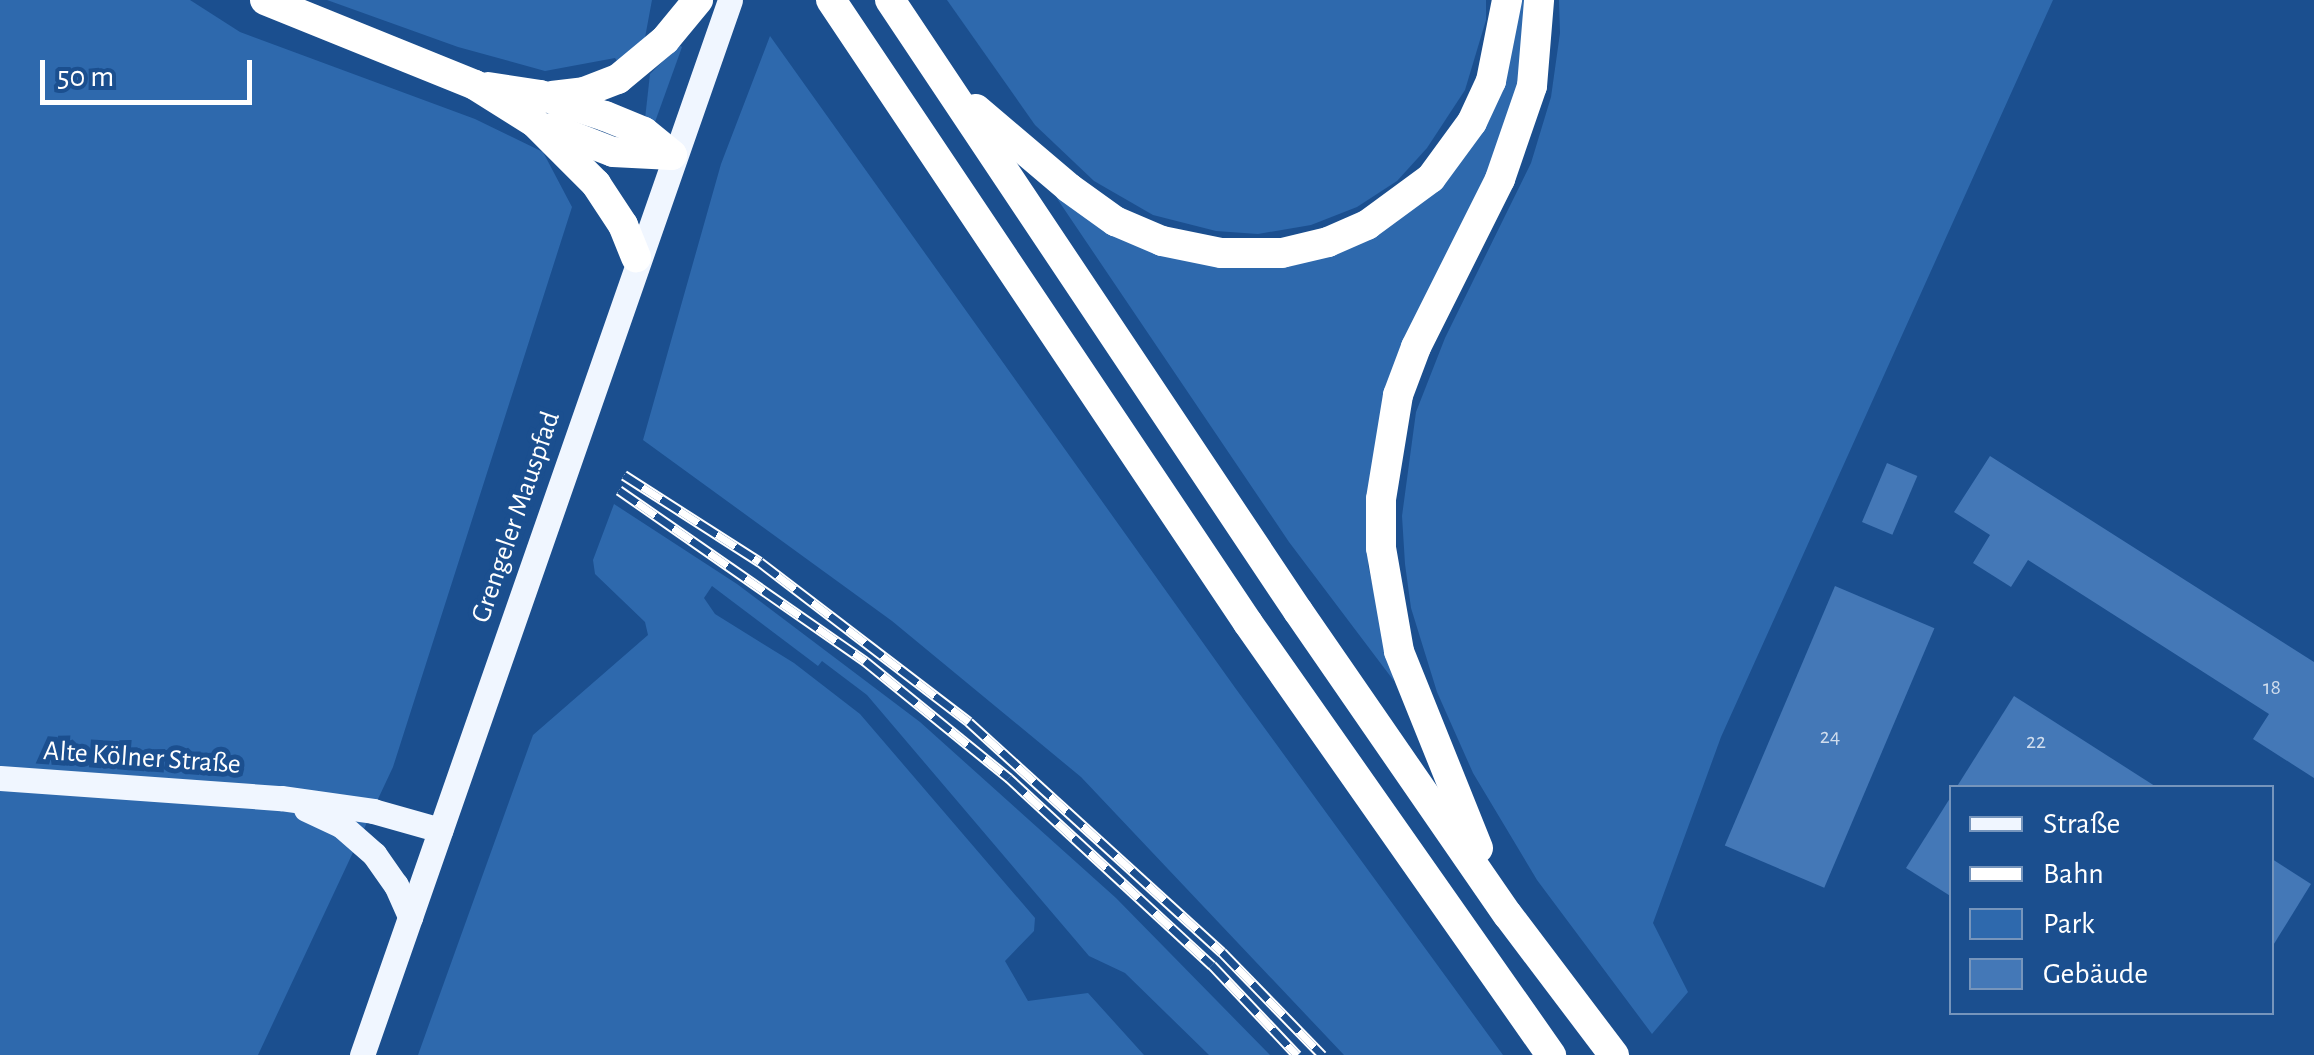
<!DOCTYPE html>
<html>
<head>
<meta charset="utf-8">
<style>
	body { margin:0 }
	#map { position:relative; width:2314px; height:1055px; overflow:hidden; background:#1b4f8f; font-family:"Alegreya Sans",sans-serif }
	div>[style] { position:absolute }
	.green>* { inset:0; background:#2e69ad }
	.building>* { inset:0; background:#4478b7; transform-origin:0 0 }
	.major>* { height:25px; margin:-12.5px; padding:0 12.5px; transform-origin:12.5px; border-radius:12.5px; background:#f0f6ff }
	.highway>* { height:30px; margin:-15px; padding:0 15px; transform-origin:15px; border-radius:15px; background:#fff }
	.rail>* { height:11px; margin-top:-5.5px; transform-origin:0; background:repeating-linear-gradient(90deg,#1b4f8f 0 22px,#fff 0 44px); box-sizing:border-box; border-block:2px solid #fff }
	span { translate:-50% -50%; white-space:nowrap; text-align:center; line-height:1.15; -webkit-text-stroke:10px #1b4f8f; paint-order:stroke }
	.number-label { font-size:22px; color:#d0dded }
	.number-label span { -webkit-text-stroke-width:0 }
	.street-label { font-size:28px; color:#fff }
	.legend { position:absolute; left:1949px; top:785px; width:325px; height:230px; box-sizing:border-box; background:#1b4f8f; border:2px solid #7695bc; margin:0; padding:12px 18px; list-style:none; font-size:30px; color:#fff }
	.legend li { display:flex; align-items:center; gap:20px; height:50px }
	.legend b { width:50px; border:2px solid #7695bc }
	.scale { position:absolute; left:40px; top:60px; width:212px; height:45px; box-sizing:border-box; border:5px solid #fff; border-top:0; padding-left:12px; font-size:30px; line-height:35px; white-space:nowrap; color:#fff; -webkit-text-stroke:8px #1b4f8f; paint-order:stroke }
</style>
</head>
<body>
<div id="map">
	<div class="green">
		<div style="clip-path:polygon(0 0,190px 0,240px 32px,475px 119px,543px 152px,572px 207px,393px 767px,258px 1055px,0 1055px)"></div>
		<div style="clip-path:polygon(327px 0,652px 0,644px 43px,618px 62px,615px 58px,545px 71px,458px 47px)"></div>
		<div style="clip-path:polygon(947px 0,1486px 0,1486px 20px,1465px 90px,1427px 148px,1397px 181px,1357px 207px,1311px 225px,1258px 234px,1216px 231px,1153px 215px,1094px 181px,1035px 125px)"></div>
		<div style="clip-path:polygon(1517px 0,1529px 0,1522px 93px,1370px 478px,1368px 565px,1394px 681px,1289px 542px,1056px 197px,1263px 265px,1449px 173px)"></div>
		<div style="clip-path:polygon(1559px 0,2053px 0,1721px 737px,1653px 923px,1688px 992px,1652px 1034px,1537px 880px,1473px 773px,1437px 692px,1411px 608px,1405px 564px,1402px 516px,1416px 412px,1445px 338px,1531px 163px,1551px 97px,1560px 33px)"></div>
		<div style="clip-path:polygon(770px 36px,1236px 689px,1503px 1055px,1344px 1055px,1081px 777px,892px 621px,643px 440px,721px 164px)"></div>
		<div style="clip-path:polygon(679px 45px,682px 47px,655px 122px,645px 119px,650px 74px)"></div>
		<div style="clip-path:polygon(614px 504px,737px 584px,920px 722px,1116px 898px,1270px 1055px,1209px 1055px,1125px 973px,1089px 956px,867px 695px,822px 661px,818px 666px,712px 586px,704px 598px,715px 614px,794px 663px,860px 714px,1035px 918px,1034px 931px,1005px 961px,1028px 1001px,1088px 993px,1144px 1055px,418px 1055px,533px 735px,648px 635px,645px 622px,595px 574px,593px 560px)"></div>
	</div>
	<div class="building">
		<div style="clip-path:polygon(1990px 456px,2314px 662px,2314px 778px,2253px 739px,2269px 714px,2028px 560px,2011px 587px,1973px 563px,1990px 535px,1954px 512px)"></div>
		<div style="left:1887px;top:463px;width:33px;height:64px;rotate:23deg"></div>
		<div style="left:1835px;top:586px;width:108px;height:282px;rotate:23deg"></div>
		<div style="clip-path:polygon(2014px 696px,2158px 788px,1956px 788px)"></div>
		<div style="clip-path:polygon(1952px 795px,1952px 897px,1906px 868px)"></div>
		<div style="clip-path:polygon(2272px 859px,2311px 884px,2272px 947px)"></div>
	</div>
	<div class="major">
		<div style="left:0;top:778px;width:282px;rotate:4.1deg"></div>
		<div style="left:281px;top:798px;width:93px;rotate:8deg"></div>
		<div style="left:373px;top:811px;width:70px;rotate:15.8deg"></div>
		<div style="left:306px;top:809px;width:40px;rotate:25deg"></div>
		<div style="left:342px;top:826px;width:43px;rotate:41.2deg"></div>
		<div style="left:374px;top:854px;width:38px;rotate:55deg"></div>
		<div style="left:396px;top:885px;width:35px;rotate:66deg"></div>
		<div style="left:362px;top:1055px;width:1117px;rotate:-70.77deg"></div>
	</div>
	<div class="highway">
		<div style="left:265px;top:0;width:227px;rotate:22deg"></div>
		<div style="left:475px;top:85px;width:70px;rotate:32.1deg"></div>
		<div style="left:534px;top:122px;width:88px;rotate:45deg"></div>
		<div style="left:596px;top:184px;width:49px;rotate:56.6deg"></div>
		<div style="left:623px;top:225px;width:35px;rotate:68deg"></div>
		<div style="left:831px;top:0;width:750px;rotate:56.2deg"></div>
		<div style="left:1248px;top:623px;width:528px;rotate:54.95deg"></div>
		<div style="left:890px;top:0;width:735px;rotate:56.27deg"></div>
		<div style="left:1298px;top:611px;width:369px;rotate:55.4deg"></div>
		<div style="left:1508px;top:915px;width:176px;rotate:52.9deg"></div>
		<div style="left:488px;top:87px;width:53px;rotate:8.7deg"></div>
		<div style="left:540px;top:95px;width:68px;rotate:17.9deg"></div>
		<div style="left:605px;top:116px;width:42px;rotate:22.3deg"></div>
		<div style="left:644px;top:132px;width:36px;rotate:39deg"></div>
		<div style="left:552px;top:96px;width:32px;rotate:-7deg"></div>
		<div style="left:584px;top:92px;width:36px;rotate:-21deg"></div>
		<div style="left:618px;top:79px;width:61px;rotate:-39.7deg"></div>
		<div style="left:665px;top:40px;width:52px;rotate:-50.5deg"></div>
		<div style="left:976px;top:109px;width:122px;rotate:40.3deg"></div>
		<div style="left:1069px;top:188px;width:57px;rotate:35.7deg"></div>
		<div style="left:1115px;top:221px;width:51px;rotate:23.1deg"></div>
		<div style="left:1162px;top:241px;width:60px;rotate:11.5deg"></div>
		<div style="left:1221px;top:253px;width:61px"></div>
		<div style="left:1282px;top:253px;width:47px;rotate:-13.4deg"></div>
		<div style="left:1328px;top:242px;width:43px;rotate:-23.6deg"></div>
		<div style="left:1367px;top:225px;width:79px;rotate:-36.3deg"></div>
		<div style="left:1431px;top:178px;width:69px;rotate:-53.8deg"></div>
		<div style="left:1472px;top:122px;width:45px;rotate:-65.1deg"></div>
		<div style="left:1491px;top:81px;width:83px;rotate:-78.8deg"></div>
		<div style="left:551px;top:128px;width:66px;rotate:21.2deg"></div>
		<div style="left:613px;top:152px;width:59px;rotate:2.9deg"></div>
		<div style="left:1478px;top:848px;width:212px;rotate:-111.9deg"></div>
		<div style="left:1399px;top:651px;width:105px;rotate:-99.9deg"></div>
		<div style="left:1381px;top:548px;width:49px;rotate:-90deg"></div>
		<div style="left:1381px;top:499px;width:105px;rotate:-80.7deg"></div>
		<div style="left:1398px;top:395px;width:51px;rotate:-69.4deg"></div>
		<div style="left:1416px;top:347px;width:188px;rotate:-63.4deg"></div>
		<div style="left:1500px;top:179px;width:98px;rotate:-71deg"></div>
		<div style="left:1532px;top:86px;width:86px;rotate:-85.3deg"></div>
	</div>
	<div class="rail">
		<div style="left:624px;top:475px;width:161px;rotate:32.6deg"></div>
		<div style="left:760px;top:562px;width:263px;rotate:37.4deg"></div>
		<div style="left:969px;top:722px;width:342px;rotate:42.3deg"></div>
		<div style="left:1222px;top:952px;width:144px;rotate:45.8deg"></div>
		<div style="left:619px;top:490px;width:300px;rotate:34.8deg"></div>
		<div style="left:865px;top:661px;width:186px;rotate:39.1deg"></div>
		<div style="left:1009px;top:778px;width:276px;rotate:42.7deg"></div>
		<div style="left:1212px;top:965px;width:124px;rotate:46.6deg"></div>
	</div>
	<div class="number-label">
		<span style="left:2272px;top:688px">18</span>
		<span style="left:1830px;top:737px">24</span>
		<span style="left:2036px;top:742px">22</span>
	</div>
	<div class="street-label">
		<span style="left:516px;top:517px;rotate:-71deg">Grengeler Mauspfad</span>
		<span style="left:142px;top:758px;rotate:4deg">Alte Kölner Straße</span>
	</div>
	<ul class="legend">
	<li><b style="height:12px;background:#f0f6ff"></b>Straße</li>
	<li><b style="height:12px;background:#fff"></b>Bahn</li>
	<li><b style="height:28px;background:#2e69ad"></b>Park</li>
	<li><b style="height:28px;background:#4478b7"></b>Gebäude</li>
	</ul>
	<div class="scale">50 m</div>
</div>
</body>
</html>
